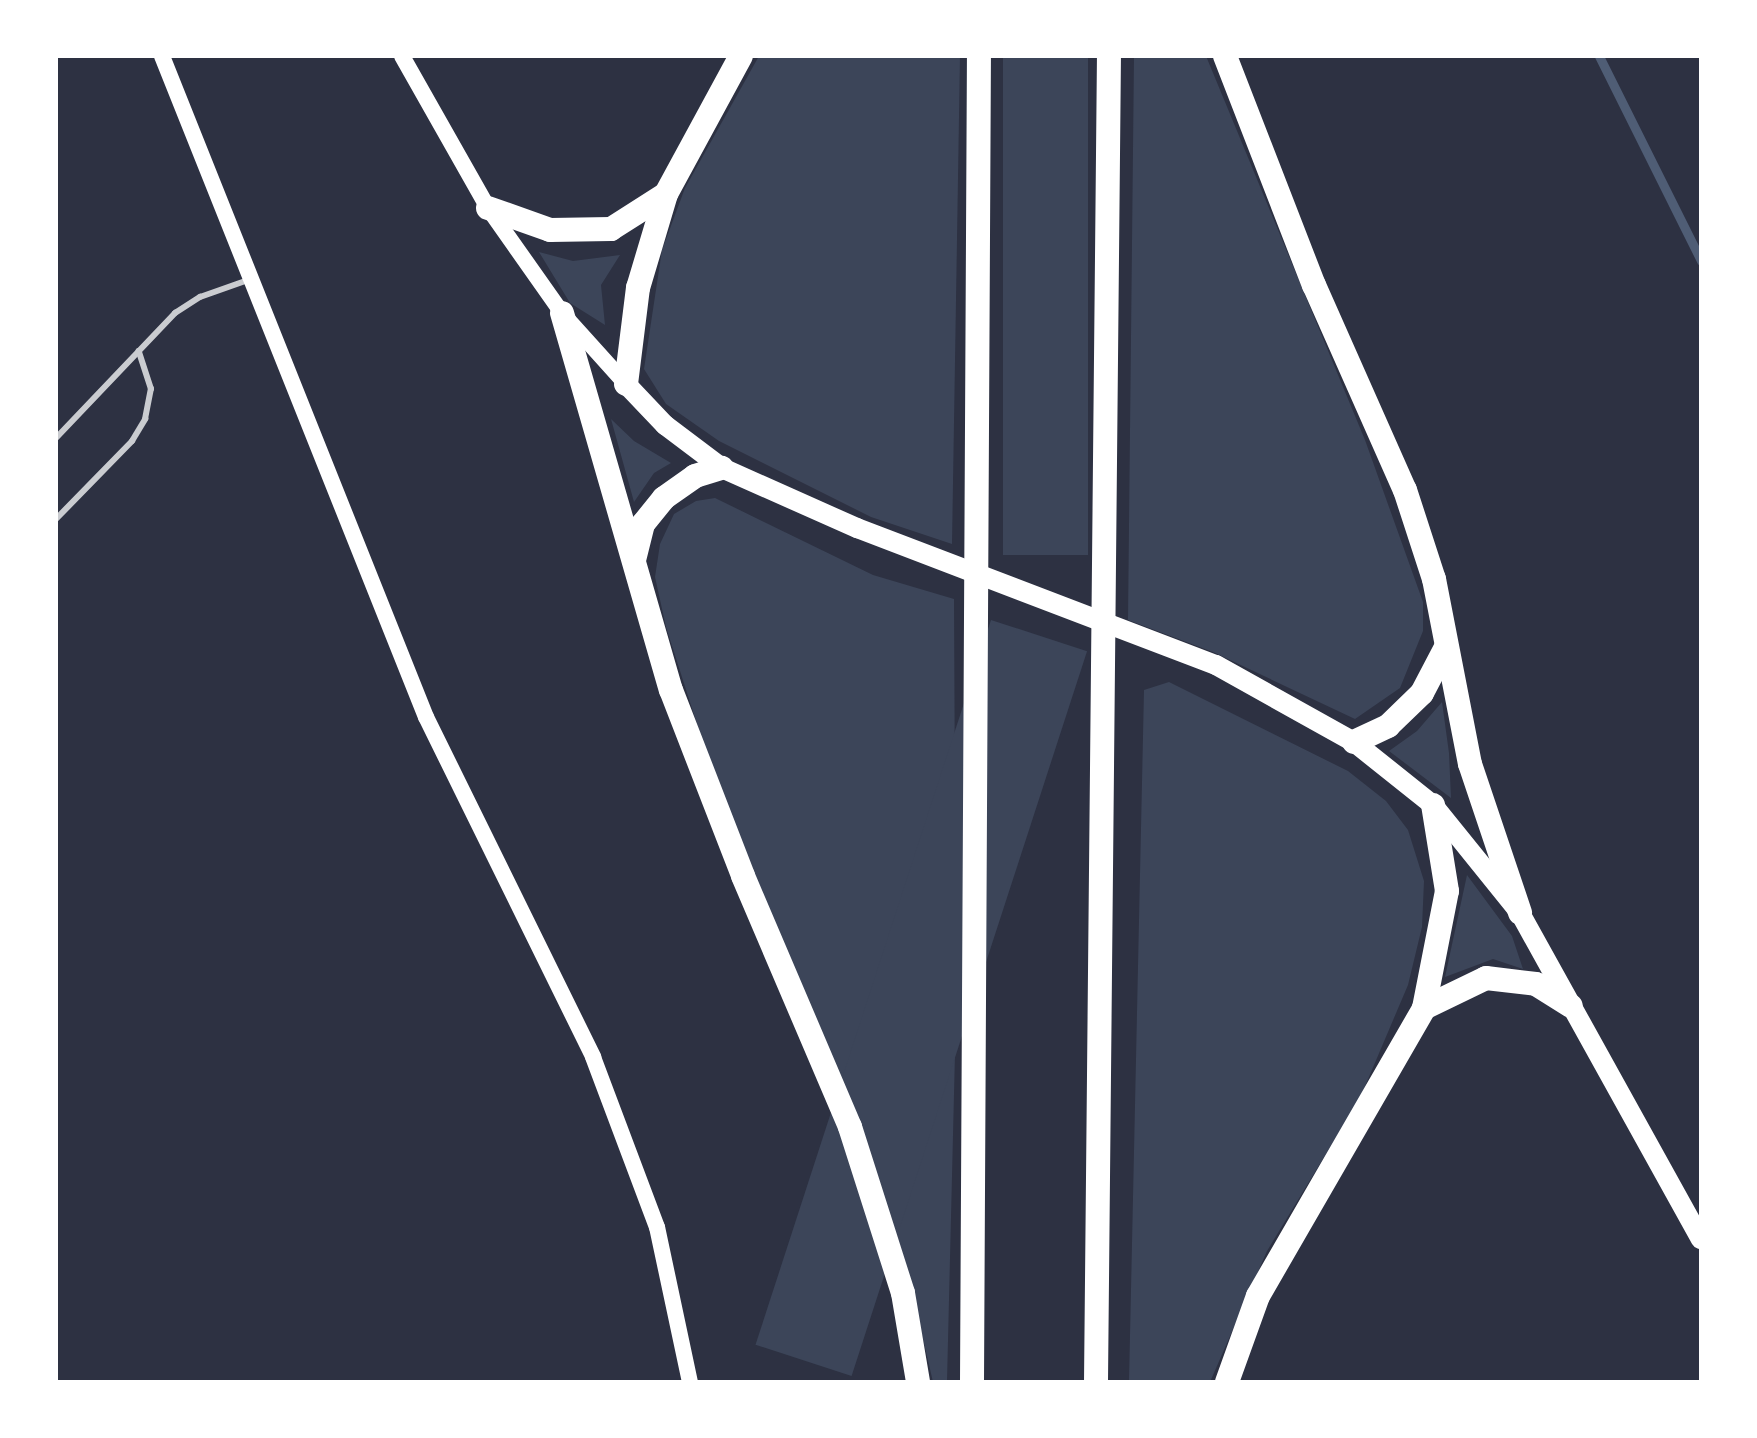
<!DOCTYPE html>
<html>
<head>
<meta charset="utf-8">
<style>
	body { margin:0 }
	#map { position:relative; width:1757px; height:1438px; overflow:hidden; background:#2d3142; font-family:"DM Sans",sans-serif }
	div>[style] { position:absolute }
	.green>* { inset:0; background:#3c4559; transform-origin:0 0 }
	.stream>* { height:9px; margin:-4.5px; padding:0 4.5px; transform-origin:4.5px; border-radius:4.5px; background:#4f5d75 }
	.service>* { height:6px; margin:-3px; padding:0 3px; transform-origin:3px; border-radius:3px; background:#caccd0 }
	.secondary>* { height:16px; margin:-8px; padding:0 8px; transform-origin:8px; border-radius:8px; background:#fff }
	.primary>* { height:20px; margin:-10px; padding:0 10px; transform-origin:10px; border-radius:10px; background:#fff }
	.motorway>* { height:24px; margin:-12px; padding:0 12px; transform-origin:12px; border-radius:12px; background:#fff }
	span { translate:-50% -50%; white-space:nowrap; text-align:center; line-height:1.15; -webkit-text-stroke:7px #fff; paint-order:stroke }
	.frame { position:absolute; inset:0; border:58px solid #fff; pointer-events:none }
</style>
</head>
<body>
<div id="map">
	<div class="green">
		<div style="clip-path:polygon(759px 56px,960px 56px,952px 544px,871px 517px,719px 441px,666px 404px,644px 369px,662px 250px,685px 188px)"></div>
		<div style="left:1003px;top:56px;width:85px;height:499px"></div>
		<div style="clip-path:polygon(1134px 56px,1206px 56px,1365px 440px,1423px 602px,1423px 631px,1400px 688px,1355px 719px,1213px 652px,1128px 620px)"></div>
		<div style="clip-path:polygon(539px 252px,573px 261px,620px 255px,601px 285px,605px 325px,570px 303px)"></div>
		<div style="clip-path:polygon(611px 419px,634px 441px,671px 463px,654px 473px,634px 502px)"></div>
		<div style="clip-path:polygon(715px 498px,873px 575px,954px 599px,956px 1012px,947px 1382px,933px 1382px,905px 1261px,877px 1172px,712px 771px,666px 627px,655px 577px,660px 544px,674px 514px,696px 501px)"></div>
		<div style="left:991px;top:620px;width:101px;height:762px;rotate:18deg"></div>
		<div style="clip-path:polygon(1169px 682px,1348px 771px,1386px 801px,1408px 830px,1424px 881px,1422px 927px,1408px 985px,1360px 1098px,1267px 1251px,1210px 1382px,1129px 1382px,1144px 690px)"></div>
		<div style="clip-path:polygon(1442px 702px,1449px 753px,1451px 798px,1389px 751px,1417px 731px)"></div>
		<div style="clip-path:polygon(1467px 875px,1512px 936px,1523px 969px,1493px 959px,1445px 977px)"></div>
	</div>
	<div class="stream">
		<div style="left:1599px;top:56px;width:229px;rotate:63.5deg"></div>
	</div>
	<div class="service">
		<div style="left:56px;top:438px;width:173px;rotate:-46.4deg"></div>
		<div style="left:175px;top:313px;width:30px;rotate:-33deg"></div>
		<div style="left:200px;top:297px;width:51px;rotate:-19.5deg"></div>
		<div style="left:56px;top:519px;width:109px;rotate:-45.7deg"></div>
		<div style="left:132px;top:441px;width:26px;rotate:-59deg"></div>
		<div style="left:145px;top:419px;width:31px;rotate:-79deg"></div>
		<div style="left:151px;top:389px;width:40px;rotate:-108deg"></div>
	</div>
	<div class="secondary">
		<div style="left:162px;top:56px;width:712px;rotate:68.23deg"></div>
		<div style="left:426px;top:717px;width:379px;rotate:63.8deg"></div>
		<div style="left:593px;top:1057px;width:182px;rotate:69.4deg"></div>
		<div style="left:657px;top:1227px;width:158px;rotate:78deg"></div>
		<div style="left:402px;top:56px;width:175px;rotate:60.5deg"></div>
		<div style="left:488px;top:208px;width:128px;rotate:54.8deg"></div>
		<div style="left:562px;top:313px;width:96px;rotate:48deg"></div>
	</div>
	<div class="primary">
		<div style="left:626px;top:384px;width:57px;rotate:46.4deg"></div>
		<div style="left:665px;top:425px;width:71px;rotate:37deg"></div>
		<div style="left:722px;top:468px;width:148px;rotate:24deg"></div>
		<div style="left:857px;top:528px;width:384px;rotate:20.9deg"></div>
		<div style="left:1216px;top:665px;width:158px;rotate:29.2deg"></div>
		<div style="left:1354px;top:742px;width:101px;rotate:38.6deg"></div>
		<div style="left:1433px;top:805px;width:139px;rotate:51.1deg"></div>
		<div style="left:1520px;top:913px;width:373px;rotate:61deg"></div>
	</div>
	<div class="motorway">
		<div style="left:1225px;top:56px;width:246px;rotate:68.8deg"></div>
		<div style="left:1314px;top:285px;width:224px;rotate:66.1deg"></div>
		<div style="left:1405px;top:490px;width:94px;rotate:72deg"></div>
		<div style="left:1434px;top:579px;width:188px;rotate:79deg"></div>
		<div style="left:1470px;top:764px;width:157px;rotate:71.4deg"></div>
		<div style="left:488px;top:208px;width:66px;rotate:19.5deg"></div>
		<div style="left:550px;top:230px;width:61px;rotate:-0.9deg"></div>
		<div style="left:611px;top:229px;width:65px;rotate:-32.5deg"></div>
		<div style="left:562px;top:313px;width:392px;rotate:73.9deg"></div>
		<div style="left:671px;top:690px;width:199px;rotate:68.8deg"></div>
		<div style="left:743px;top:876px;width:273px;rotate:66.9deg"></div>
		<div style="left:850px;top:1127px;width:174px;rotate:72.3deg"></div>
		<div style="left:903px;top:1293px;width:90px;rotate:80.4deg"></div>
		<div style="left:626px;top:384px;width:97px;rotate:-82.9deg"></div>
		<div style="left:638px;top:288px;width:98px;rotate:-73.4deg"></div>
		<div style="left:666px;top:194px;width:157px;rotate:-61.5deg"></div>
		<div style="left:634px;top:560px;width:37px;rotate:-76deg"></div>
		<div style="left:643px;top:524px;width:33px;rotate:-51deg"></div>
		<div style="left:664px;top:498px;width:38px;rotate:-35deg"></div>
		<div style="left:695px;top:476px;width:28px;rotate:-17deg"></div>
		<div style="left:1354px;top:742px;width:38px;rotate:-25deg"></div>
		<div style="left:1388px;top:726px;width:47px;rotate:-44.1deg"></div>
		<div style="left:1422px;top:693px;width:50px;rotate:-62.4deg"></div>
		<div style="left:1424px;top:1008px;width:69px;rotate:-25.8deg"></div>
		<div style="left:1486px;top:978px;width:50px;rotate:6.8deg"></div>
		<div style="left:1536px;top:984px;width:41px;rotate:32.2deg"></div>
		<div style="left:972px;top:1382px;width:1326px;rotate:-89.7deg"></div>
		<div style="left:1096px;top:1382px;width:1326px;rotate:-89.44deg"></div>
		<div style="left:1227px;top:1382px;width:91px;rotate:-70.2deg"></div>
		<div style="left:1258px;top:1296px;width:332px;rotate:-60deg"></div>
		<div style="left:1424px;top:1008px;width:119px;rotate:-78.9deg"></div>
		<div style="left:1447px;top:891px;width:87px;rotate:-99.2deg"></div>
	</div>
	<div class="frame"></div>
</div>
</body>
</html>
